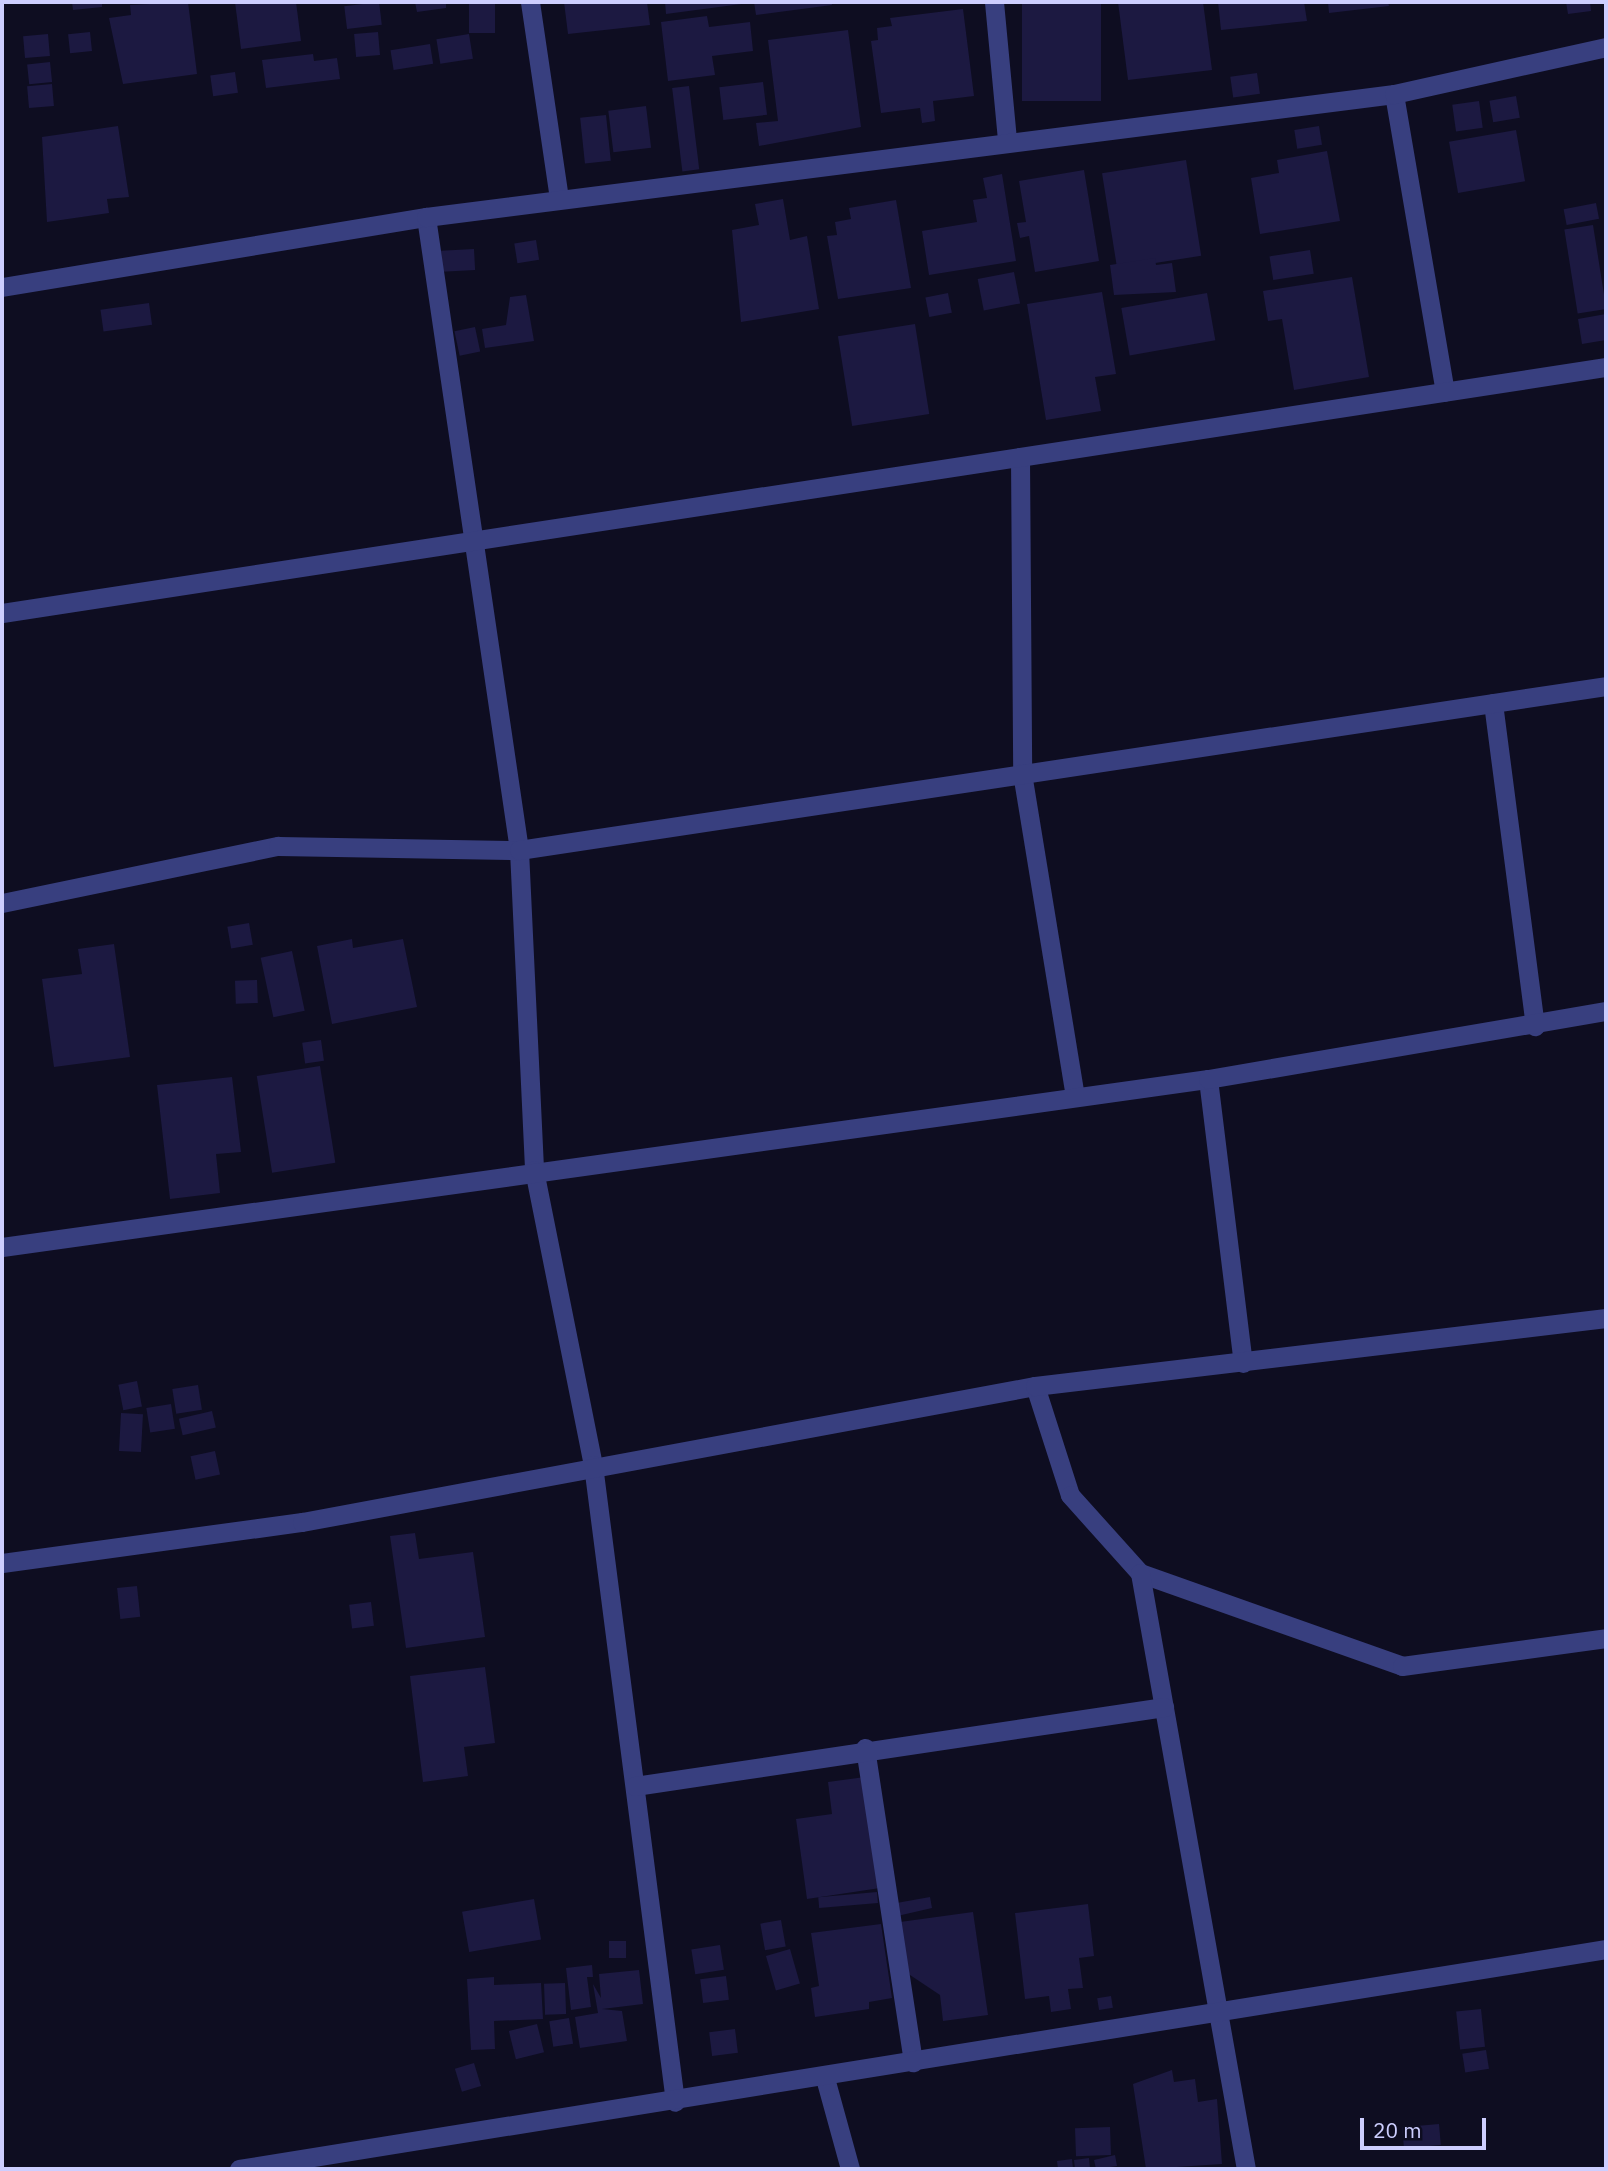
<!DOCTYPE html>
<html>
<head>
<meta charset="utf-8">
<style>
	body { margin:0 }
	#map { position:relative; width:1608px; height:2171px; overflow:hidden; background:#0e0d21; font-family:"IBM Plex Sans",sans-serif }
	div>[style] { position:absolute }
	.building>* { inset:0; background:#1c1941; transform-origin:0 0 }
	.minor>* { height:19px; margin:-9.5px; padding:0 9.5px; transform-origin:9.5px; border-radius:9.5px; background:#383f7f }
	span { translate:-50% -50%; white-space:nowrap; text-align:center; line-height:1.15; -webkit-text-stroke:6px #0e0d21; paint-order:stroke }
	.frame { position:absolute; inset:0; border:4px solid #cdceff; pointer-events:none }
	.scale { position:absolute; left:1360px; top:2118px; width:126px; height:32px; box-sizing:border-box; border:4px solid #cdceff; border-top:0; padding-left:9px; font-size:21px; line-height:24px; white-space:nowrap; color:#cdceff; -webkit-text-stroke:5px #0e0d21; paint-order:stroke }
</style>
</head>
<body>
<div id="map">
	<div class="building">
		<div style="clip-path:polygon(72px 2px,102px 2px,102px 7px,73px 10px)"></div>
		<div style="clip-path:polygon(188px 2px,197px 74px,123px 84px,109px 18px,131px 15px,130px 5px)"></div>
		<div style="clip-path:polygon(235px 2px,296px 2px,301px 41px,241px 49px)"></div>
		<div style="left:379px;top:2px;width:23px;height:35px;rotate:83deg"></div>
		<div style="clip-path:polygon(415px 2px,446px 2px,446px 8px,417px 12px)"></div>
		<div style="left:469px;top:2px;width:26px;height:31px"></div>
		<div style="clip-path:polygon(564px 2px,647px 2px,650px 25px,568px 34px)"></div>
		<div style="clip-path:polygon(665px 2px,749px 2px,749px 3px,666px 14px)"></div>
		<div style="clip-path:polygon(754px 2px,831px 2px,832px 5px,756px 15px)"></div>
		<div style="left:1022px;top:2px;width:79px;height:99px"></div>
		<div style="clip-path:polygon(1118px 2px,1203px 2px,1212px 70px,1128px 80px)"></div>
		<div style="clip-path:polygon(1218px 2px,1304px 2px,1307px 21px,1221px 30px)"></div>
		<div style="clip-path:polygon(1328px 2px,1388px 2px,1389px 6px,1329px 13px)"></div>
		<div style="clip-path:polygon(1566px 2px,1590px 2px,1591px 11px,1568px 14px)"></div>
		<div style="clip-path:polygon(963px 9px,974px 96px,933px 101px,935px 121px,922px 123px,920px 108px,881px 113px,871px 41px,878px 40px,877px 28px,892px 26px,890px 18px)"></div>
		<div style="clip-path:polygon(707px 16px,709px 27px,750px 22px,753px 51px,712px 56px,715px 75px,668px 81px,661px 22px)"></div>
		<div style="clip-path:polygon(848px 30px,861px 127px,759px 146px,756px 123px,778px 121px,768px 40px)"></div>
		<div style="left:90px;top:32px;width:19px;height:22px;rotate:84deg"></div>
		<div style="left:378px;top:32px;width:23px;height:24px;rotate:85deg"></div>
		<div style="left:48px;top:34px;width:22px;height:25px;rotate:85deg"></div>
		<div style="left:469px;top:34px;width:25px;height:33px;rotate:81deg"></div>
		<div style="left:430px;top:44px;width:20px;height:40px;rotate:81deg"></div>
		<div style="clip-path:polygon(313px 54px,314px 61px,337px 58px,340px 79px,266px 88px,262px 60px)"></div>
		<div style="left:50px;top:62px;width:20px;height:23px;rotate:84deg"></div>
		<div style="left:235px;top:72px;width:21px;height:25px;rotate:82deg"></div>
		<div style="left:1257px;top:73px;width:21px;height:27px;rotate:82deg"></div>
		<div style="left:763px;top:82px;width:33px;height:44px;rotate:83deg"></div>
		<div style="left:52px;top:84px;width:22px;height:25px;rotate:85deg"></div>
		<div style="left:689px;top:86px;width:84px;height:17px;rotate:83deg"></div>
		<div style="left:1516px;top:96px;width:22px;height:27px;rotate:80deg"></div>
		<div style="left:1479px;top:101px;width:27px;height:27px;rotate:82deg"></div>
		<div style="left:646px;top:106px;width:42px;height:38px;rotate:83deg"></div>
		<div style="left:606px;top:115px;width:46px;height:26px;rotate:84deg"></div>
		<div style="clip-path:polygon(118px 126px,129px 197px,107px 199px,109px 213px,47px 222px,42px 137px)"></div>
		<div style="left:1319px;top:126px;width:19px;height:25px;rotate:81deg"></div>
		<div style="left:1516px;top:130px;width:52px;height:68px;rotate:80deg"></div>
		<div style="clip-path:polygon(1327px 151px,1340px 221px,1260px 234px,1251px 178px,1279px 173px,1277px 160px)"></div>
		<div style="left:1186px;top:160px;width:97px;height:85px;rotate:81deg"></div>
		<div style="clip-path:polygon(1084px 170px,1099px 261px,1035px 272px,1029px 236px,1020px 238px,1017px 223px,1026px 222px,1019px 181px)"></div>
		<div style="clip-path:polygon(1002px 174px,1016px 261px,929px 275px,922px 231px,977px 222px,973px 200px,987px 198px,983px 178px)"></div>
		<div style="clip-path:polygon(783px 199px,790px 240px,807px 236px,819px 309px,741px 322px,732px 230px,759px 225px,755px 204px)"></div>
		<div style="clip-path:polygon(896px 200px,911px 288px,838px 299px,827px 236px,837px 235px,835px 222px,851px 219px,849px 208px)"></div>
		<div style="left:1596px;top:203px;width:16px;height:33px;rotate:79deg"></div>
		<div style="left:1593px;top:225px;width:85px;height:29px;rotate:81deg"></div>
		<div style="left:536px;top:240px;width:20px;height:22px;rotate:81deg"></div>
		<div style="left:474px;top:249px;width:21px;height:33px;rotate:87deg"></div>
		<div style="left:1310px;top:250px;width:24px;height:41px;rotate:81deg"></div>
		<div style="clip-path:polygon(1155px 258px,1156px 265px,1172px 263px,1176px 292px,1114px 295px,1110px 265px)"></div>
		<div style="left:1014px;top:272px;width:32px;height:37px;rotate:79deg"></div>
		<div style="clip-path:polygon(1352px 277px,1369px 377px,1294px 390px,1282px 319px,1268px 321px,1263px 291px)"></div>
		<div style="clip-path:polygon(1102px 292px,1116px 374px,1095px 377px,1101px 411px,1046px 420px,1027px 304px)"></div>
		<div style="left:948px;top:293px;width:20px;height:23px;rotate:79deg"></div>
		<div style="left:1207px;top:293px;width:48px;height:87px;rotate:80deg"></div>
		<div style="clip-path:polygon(526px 295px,534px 341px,485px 348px,482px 329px,506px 325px,510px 297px)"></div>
		<div style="left:149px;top:303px;width:22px;height:49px;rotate:82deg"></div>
		<div style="clip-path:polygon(1606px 314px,1606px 340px,1582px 344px,1578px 319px)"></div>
		<div style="left:915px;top:324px;width:91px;height:78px;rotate:81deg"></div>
		<div style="left:475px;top:327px;width:25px;height:21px;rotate:78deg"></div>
		<div style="left:249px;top:923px;width:22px;height:22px;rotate:80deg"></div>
		<div style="clip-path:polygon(352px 939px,353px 948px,403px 939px,417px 1007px,332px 1024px,317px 946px)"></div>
		<div style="clip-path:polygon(114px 944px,130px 1057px,54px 1067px,42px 979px,82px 974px,78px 949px)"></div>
		<div style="left:292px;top:951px;width:61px;height:32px;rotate:78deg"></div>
		<div style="left:257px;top:980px;width:23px;height:22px;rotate:88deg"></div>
		<div style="left:321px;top:1040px;width:21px;height:19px;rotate:82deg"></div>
		<div style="left:320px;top:1066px;width:98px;height:64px;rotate:81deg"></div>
		<div style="clip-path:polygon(232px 1077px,241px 1152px,216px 1154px,220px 1193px,170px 1199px,157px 1085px)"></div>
		<div style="left:137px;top:1381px;width:26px;height:19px;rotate:79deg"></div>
		<div style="left:198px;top:1385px;width:25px;height:26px;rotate:81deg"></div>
		<div style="left:171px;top:1404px;width:25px;height:25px;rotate:81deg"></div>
		<div style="left:212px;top:1411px;width:17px;height:34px;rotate:77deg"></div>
		<div style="left:121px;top:1413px;width:22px;height:38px;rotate:3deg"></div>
		<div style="left:215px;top:1451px;width:24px;height:25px;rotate:78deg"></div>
		<div style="clip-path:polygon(415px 1533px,419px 1559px,473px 1552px,485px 1637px,406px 1648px,390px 1536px)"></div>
		<div style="left:137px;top:1586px;width:31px;height:20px;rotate:84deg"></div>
		<div style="left:371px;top:1602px;width:24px;height:22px;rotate:83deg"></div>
		<div style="clip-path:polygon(485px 1667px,495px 1743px,464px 1747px,468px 1776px,423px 1782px,410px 1676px)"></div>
		<div style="clip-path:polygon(865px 1777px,880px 1888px,807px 1899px,796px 1819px,832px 1814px,828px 1782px)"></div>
		<div style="left:877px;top:1892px;width:11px;height:59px;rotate:85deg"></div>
		<div style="clip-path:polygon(930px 1897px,932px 1908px,893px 1917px,891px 1904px)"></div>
		<div style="left:534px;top:1899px;width:41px;height:73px;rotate:80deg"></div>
		<div style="clip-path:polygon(1088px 1904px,1094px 1956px,1079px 1958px,1083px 1988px,1068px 1989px,1071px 2009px,1051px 2012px,1049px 1996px,1025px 1999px,1015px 1913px)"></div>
		<div style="clip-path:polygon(973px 1912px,988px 2015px,943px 2021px,940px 1995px,907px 1973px,900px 1922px)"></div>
		<div style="left:781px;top:1920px;width:27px;height:21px;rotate:80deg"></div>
		<div style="clip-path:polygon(881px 1924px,892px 1998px,869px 2002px,869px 2009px,815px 2017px,811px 1988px,819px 1986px,811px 1933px)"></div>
		<div style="left:609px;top:1941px;width:17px;height:17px"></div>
		<div style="left:720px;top:1945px;width:25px;height:29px;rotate:81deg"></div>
		<div style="left:790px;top:1949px;width:36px;height:25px;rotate:74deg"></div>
		<div style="clip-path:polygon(592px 1965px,593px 1977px,587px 1977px,591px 2007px,571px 2010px,566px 1968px)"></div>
		<div style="clip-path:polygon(639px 1970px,643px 2004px,602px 2009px,622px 2011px,627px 2041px,580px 2048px,575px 2017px,598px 2013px,593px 1984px,601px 1998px,599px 1974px)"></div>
		<div style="left:726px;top:1976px;width:24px;height:26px;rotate:83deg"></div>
		<div style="clip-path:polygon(494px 1977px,494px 1985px,541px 1983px,543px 2019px,494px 2021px,495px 2049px,471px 2050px,467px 1979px)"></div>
		<div style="left:565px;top:1983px;width:31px;height:21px;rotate:88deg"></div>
		<div style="left:1111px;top:1996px;width:12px;height:14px;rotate:81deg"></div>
		<div style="left:1481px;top:2009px;width:38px;height:25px;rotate:84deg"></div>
		<div style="left:569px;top:2018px;width:26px;height:20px;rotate:81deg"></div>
		<div style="left:537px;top:2024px;width:29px;height:29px;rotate:76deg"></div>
		<div style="left:735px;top:2029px;width:24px;height:26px;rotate:83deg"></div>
		<div style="left:1486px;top:2050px;width:19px;height:24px;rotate:81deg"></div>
		<div style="left:474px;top:2063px;width:24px;height:20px;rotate:73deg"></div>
		<div style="clip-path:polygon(1172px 2070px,1174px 2082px,1195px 2079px,1198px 2102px,1217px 2099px,1222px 2164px,1146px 2169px,1133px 2084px)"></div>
		<div style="left:1439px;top:2124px;width:21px;height:37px;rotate:85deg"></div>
		<div style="left:1110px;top:2127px;width:28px;height:35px;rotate:88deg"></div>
		<div style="clip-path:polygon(1115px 2155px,1117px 2166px,1096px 2169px,1094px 2160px)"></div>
		<div style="clip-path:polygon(1089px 2158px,1090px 2169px,1075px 2169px,1074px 2160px)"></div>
		<div style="clip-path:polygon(1072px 2159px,1073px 2169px,1058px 2169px,1057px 2161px)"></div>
	</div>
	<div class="minor">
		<div style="left:530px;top:2px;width:199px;rotate:81.6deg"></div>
		<div style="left:994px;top:2px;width:138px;rotate:84.6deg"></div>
		<div style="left:1394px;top:94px;width:302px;rotate:80.3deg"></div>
		<div style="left:426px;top:217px;width:640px;rotate:81.64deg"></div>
		<div style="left:519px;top:850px;width:320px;rotate:87.3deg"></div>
		<div style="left:534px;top:1170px;width:301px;rotate:78.7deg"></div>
		<div style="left:593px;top:1465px;width:642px;rotate:82.66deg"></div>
		<div style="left:2px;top:287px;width:430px;rotate:-9.4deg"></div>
		<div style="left:426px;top:217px;width:976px;rotate:-7.24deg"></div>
		<div style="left:1394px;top:94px;width:217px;rotate:-12.5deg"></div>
		<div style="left:1020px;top:457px;width:316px;rotate:89.6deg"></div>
		<div style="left:1022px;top:773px;width:328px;rotate:80.7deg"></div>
		<div style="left:2px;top:613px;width:1623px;rotate:-8.72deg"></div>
		<div style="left:1493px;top:703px;width:326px;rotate:82.6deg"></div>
		<div style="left:2px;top:903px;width:282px;rotate:-11.7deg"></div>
		<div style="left:278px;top:846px;width:241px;rotate:1deg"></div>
		<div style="left:519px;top:850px;width:1099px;rotate:-8.58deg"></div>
		<div style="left:1208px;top:1079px;width:286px;rotate:83deg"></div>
		<div style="left:2px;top:1247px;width:1218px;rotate:-7.93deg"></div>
		<div style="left:1208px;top:1079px;width:404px;rotate:-9.7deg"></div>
		<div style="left:1035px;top:1386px;width:114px;rotate:72.2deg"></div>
		<div style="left:1070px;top:1495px;width:105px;rotate:48.1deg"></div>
		<div style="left:1140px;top:1573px;width:278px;rotate:19.5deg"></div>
		<div style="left:1402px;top:1666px;width:206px;rotate:-7.8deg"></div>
		<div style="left:2px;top:1563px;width:303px;rotate:-7.8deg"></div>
		<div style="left:302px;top:1522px;width:746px;rotate:-10.51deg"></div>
		<div style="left:1035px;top:1386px;width:575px;rotate:-6.79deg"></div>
		<div style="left:1140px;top:1573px;width:605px;rotate:79.92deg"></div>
		<div style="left:865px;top:1748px;width:318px;rotate:81.3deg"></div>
		<div style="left:635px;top:1786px;width:535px;rotate:-8.49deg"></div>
		<div style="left:825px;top:2078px;width:94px;rotate:74.6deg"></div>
		<div style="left:239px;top:2169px;width:1385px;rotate:-9.14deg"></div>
	</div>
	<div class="frame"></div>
	<div class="scale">20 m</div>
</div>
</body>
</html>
